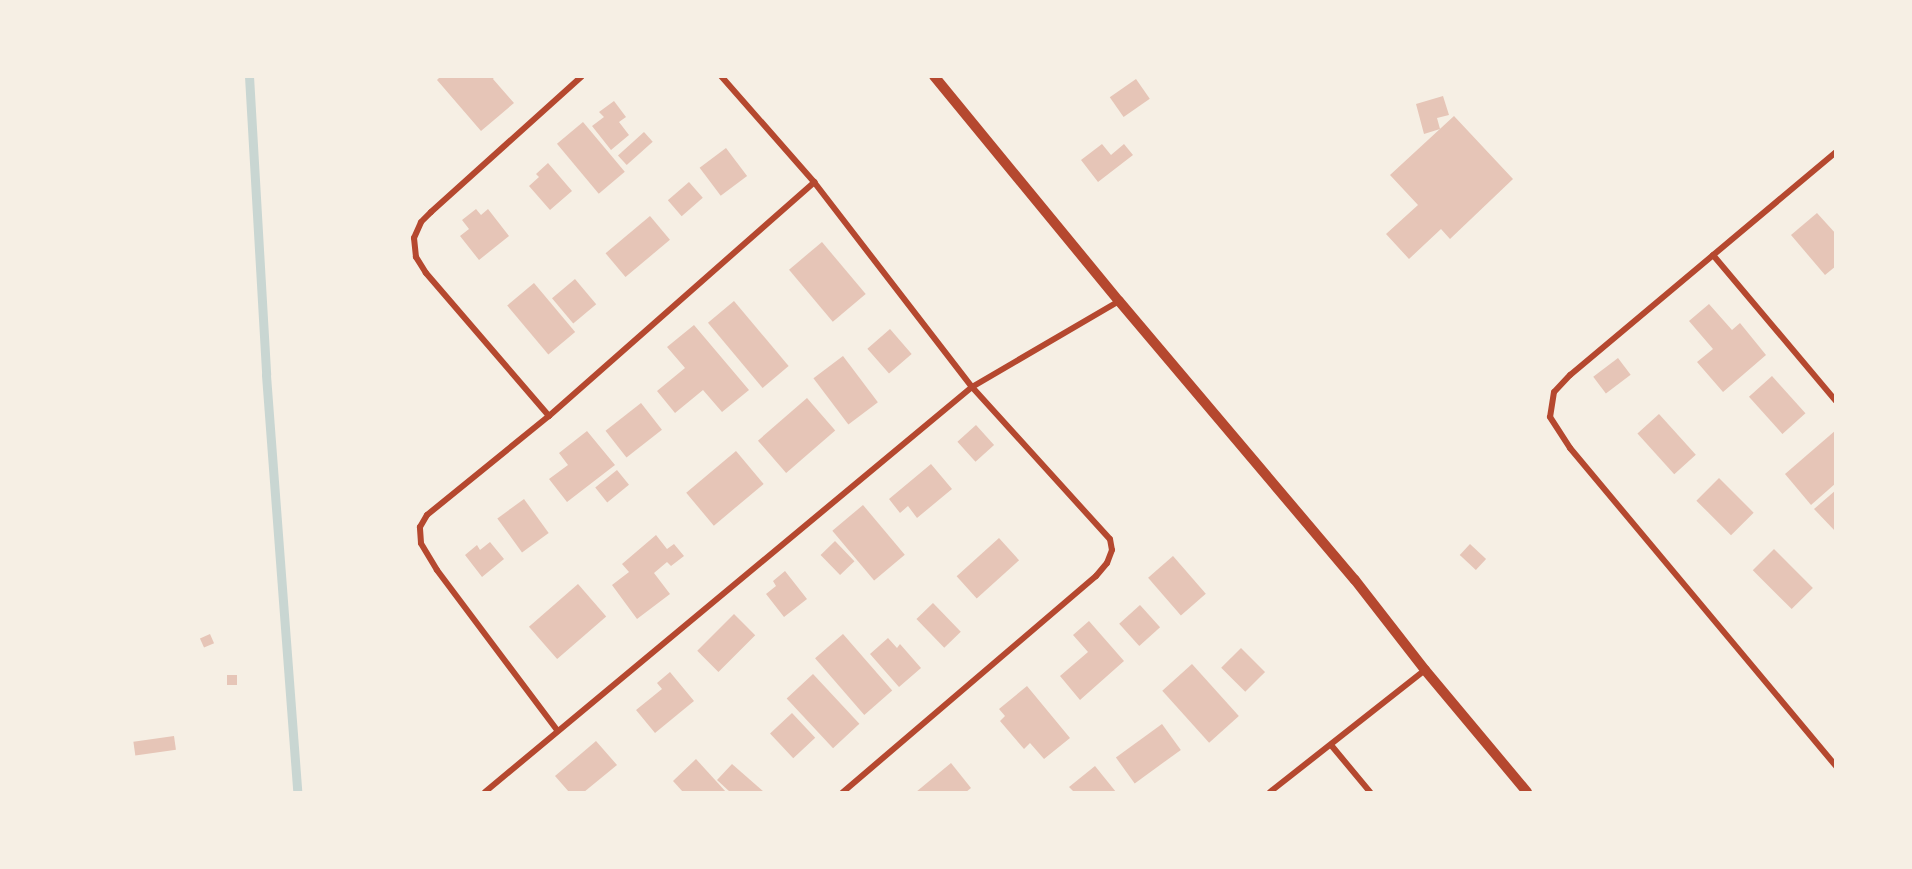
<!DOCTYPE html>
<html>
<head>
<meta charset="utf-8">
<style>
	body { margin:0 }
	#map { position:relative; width:1912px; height:869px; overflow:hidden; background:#f6efe4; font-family:Barlow,sans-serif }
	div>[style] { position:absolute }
	.stream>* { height:9px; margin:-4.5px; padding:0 4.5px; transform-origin:4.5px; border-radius:4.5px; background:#c9d6d2 }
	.building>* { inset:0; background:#e6c5b7; transform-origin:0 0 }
	.minor>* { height:6px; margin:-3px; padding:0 3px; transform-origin:3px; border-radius:3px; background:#b5482f }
	.tertiary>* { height:10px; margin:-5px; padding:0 5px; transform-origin:5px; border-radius:5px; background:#b5482f }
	span { translate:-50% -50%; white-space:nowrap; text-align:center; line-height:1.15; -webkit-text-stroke:5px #f6efe4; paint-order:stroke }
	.frame { position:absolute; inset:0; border:78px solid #f6efe4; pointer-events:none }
</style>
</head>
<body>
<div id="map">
	<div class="stream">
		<div style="left:249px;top:76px;width:299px;rotate:86.7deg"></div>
		<div style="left:266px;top:375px;width:418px;rotate:85.7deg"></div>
	</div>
	<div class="building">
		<div style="clip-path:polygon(441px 76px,495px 76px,493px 79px,514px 103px,481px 131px,437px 80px)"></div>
		<div style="left:1136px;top:79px;width:24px;height:32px;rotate:55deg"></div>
		<div style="clip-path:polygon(1443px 96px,1449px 115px,1437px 118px,1440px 129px,1424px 134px,1416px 104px)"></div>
		<div style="clip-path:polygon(614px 101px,626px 117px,619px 122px,629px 135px,611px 150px,592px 126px,604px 117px,599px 112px)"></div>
		<div style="clip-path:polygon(1454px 116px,1513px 179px,1450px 239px,1441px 229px,1409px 259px,1386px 234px,1418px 205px,1390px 175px)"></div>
		<div style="left:583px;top:122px;width:65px;height:34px;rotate:50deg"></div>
		<div style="left:644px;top:132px;width:13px;height:35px;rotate:48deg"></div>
		<div style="clip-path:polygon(1102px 144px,1111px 155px,1124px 144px,1133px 155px,1098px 182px,1081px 160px)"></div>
		<div style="left:726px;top:148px;width:35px;height:33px;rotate:53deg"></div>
		<div style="clip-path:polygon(548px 163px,572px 191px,550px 210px,529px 186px,539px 177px,536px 174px)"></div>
		<div style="left:689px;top:182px;width:21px;height:28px;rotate:49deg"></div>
		<div style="clip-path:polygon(476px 209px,481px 215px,488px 209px,509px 236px,479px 260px,460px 236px,469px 229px,462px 220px)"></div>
		<div style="clip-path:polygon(1817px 213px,1836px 234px,1836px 266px,1825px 275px,1791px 235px)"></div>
		<div style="left:650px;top:216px;width:31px;height:58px;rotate:50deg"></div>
		<div style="left:822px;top:242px;width:68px;height:43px;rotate:50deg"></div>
		<div style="left:575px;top:279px;width:33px;height:30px;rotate:50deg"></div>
		<div style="left:534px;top:283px;width:64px;height:35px;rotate:50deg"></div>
		<div style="left:734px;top:301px;width:85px;height:34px;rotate:50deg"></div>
		<div style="clip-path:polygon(1709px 304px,1732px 330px,1740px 323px,1766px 355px,1723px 392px,1697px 362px,1713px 349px,1689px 321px)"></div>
		<div style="clip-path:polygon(694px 325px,749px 390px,722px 412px,703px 390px,675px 413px,657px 391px,685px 368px,667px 347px)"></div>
		<div style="left:890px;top:329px;width:33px;height:30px;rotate:49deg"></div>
		<div style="left:843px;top:356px;width:58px;height:37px;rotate:53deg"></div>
		<div style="left:1618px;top:358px;width:21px;height:31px;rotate:53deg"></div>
		<div style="left:1772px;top:376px;width:50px;height:31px;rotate:48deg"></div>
		<div style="left:807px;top:398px;width:43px;height:65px;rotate:49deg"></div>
		<div style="left:641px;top:403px;width:34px;height:45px;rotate:52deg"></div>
		<div style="left:1659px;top:414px;width:55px;height:29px;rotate:48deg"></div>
		<div style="left:976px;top:425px;width:27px;height:25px;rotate:48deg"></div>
		<div style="clip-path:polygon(1836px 430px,1836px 483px,1811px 505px,1785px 474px)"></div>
		<div style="clip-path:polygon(587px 431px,615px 465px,567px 502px,549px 479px,568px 465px,559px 453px)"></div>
		<div style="left:736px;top:451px;width:43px;height:65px;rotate:50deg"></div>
		<div style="clip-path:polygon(931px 464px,952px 489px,917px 518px,908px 506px,900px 513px,889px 499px)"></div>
		<div style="left:617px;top:470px;width:19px;height:28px;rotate:51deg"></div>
		<div style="left:1719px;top:478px;width:49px;height:32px;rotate:45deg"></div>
		<div style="clip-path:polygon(1836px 490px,1836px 532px,1814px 509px)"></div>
		<div style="left:524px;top:499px;width:42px;height:33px;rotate:54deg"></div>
		<div style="left:863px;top:505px;width:65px;height:40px;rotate:50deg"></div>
		<div style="clip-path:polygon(656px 535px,667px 549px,674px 544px,684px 556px,671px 566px,667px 562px,654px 573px,670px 594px,637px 619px,612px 585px,629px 572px,622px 564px)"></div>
		<div style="left:999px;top:538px;width:30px;height:57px;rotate:48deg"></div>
		<div style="left:835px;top:541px;width:28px;height:20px;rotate:46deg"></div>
		<div style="clip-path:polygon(490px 542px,504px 559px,482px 577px,465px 555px,477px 545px,480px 550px)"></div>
		<div style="left:1470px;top:544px;width:22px;height:15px;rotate:43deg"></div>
		<div style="left:1774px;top:549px;width:55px;height:30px;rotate:45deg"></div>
		<div style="left:1173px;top:556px;width:50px;height:33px;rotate:49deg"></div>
		<div style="clip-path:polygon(785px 571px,807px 599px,784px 617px,766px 594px,776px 586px,773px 581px)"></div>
		<div style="left:578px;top:584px;width:43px;height:65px;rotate:49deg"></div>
		<div style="left:933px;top:603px;width:40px;height:23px;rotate:46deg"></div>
		<div style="left:1140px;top:605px;width:30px;height:28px;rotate:48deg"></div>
		<div style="left:734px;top:614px;width:30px;height:52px;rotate:45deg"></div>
		<div style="clip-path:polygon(1089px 621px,1124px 661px,1080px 700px,1060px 676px,1088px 652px,1073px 635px)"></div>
		<div style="left:210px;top:634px;width:10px;height:11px;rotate:66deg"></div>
		<div style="left:843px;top:634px;width:75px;height:37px;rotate:49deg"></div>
		<div style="clip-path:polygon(888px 638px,897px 648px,900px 644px,921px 668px,899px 687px,870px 654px)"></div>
		<div style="left:1241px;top:648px;width:34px;height:28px;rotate:45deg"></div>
		<div style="left:1192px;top:664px;width:70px;height:40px;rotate:48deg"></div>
		<div style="clip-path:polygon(670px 672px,694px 701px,655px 733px,636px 710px,662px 689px,657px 683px)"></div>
		<div style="left:813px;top:674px;width:68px;height:36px;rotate:47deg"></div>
		<div style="left:227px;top:675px;width:10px;height:10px"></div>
		<div style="clip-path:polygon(1027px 686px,1070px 738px,1044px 759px,1030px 743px,1024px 749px,1000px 721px,1005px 716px,999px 709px)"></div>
		<div style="left:792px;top:713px;width:34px;height:30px;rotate:47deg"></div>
		<div style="left:1162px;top:724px;width:32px;height:57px;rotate:54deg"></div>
		<div style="left:174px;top:736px;width:14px;height:41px;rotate:82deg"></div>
		<div style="clip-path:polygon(596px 741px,617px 765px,584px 792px,569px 792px,555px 776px)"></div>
		<div style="clip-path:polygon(696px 759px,726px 792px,683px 792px,673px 781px)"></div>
		<div style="clip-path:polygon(951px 763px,971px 788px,966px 792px,916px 792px)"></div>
		<div style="clip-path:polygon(732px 764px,764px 792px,730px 792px,717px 780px)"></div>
		<div style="clip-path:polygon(1095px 766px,1116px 792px,1074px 792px,1069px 787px)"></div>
	</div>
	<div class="minor">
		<div style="left:721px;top:76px;width:141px;rotate:48.7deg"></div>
		<div style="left:814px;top:182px;width:259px;rotate:52.4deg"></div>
		<div style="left:972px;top:387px;width:205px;rotate:47.8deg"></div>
		<div style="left:1110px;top:539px;width:11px;rotate:80deg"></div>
		<div style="left:1112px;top:550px;width:14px;rotate:111deg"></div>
		<div style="left:1107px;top:563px;width:17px;rotate:130deg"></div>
		<div style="left:1096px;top:576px;width:333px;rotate:139.5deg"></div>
		<div style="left:1836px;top:152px;width:347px;rotate:140deg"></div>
		<div style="left:1570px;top:375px;width:23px;rotate:133deg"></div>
		<div style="left:1554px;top:392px;width:25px;rotate:99deg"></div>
		<div style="left:1550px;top:417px;width:37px;rotate:57deg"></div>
		<div style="left:1570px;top:448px;width:415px;rotate:50.1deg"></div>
		<div style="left:1713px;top:255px;width:191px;rotate:49.9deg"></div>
		<div style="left:549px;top:416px;width:189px;rotate:-130.7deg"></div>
		<div style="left:426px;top:273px;width:19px;rotate:-122deg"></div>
		<div style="left:416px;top:257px;width:19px;rotate:-96deg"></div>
		<div style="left:414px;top:238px;width:17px;rotate:-66deg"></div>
		<div style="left:421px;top:222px;width:14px;rotate:-45deg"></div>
		<div style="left:431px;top:212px;width:203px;rotate:-42deg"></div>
		<div style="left:557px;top:730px;width:200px;rotate:-126.9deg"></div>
		<div style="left:437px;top:570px;width:31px;rotate:-121deg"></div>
		<div style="left:421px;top:543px;width:16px;rotate:-94deg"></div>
		<div style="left:420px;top:527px;width:14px;rotate:-60deg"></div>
		<div style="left:427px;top:515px;width:157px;rotate:-39.1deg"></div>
		<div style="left:549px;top:416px;width:354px;rotate:-41.4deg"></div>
		<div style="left:1331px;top:745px;width:61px;rotate:50.3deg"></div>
		<div style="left:485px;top:792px;width:633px;rotate:-39.75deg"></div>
		<div style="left:972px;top:387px;width:170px;rotate:-30.3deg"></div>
		<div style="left:1270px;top:792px;width:197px;rotate:-38.2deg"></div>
	</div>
	<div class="tertiary">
		<div style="left:934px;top:76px;width:291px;rotate:50.6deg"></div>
		<div style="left:1119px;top:301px;width:365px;rotate:49.8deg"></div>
		<div style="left:1355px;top:580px;width:114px;rotate:52.1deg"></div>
		<div style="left:1425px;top:670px;width:159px;rotate:50.1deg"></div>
	</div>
	<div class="frame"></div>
</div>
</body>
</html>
